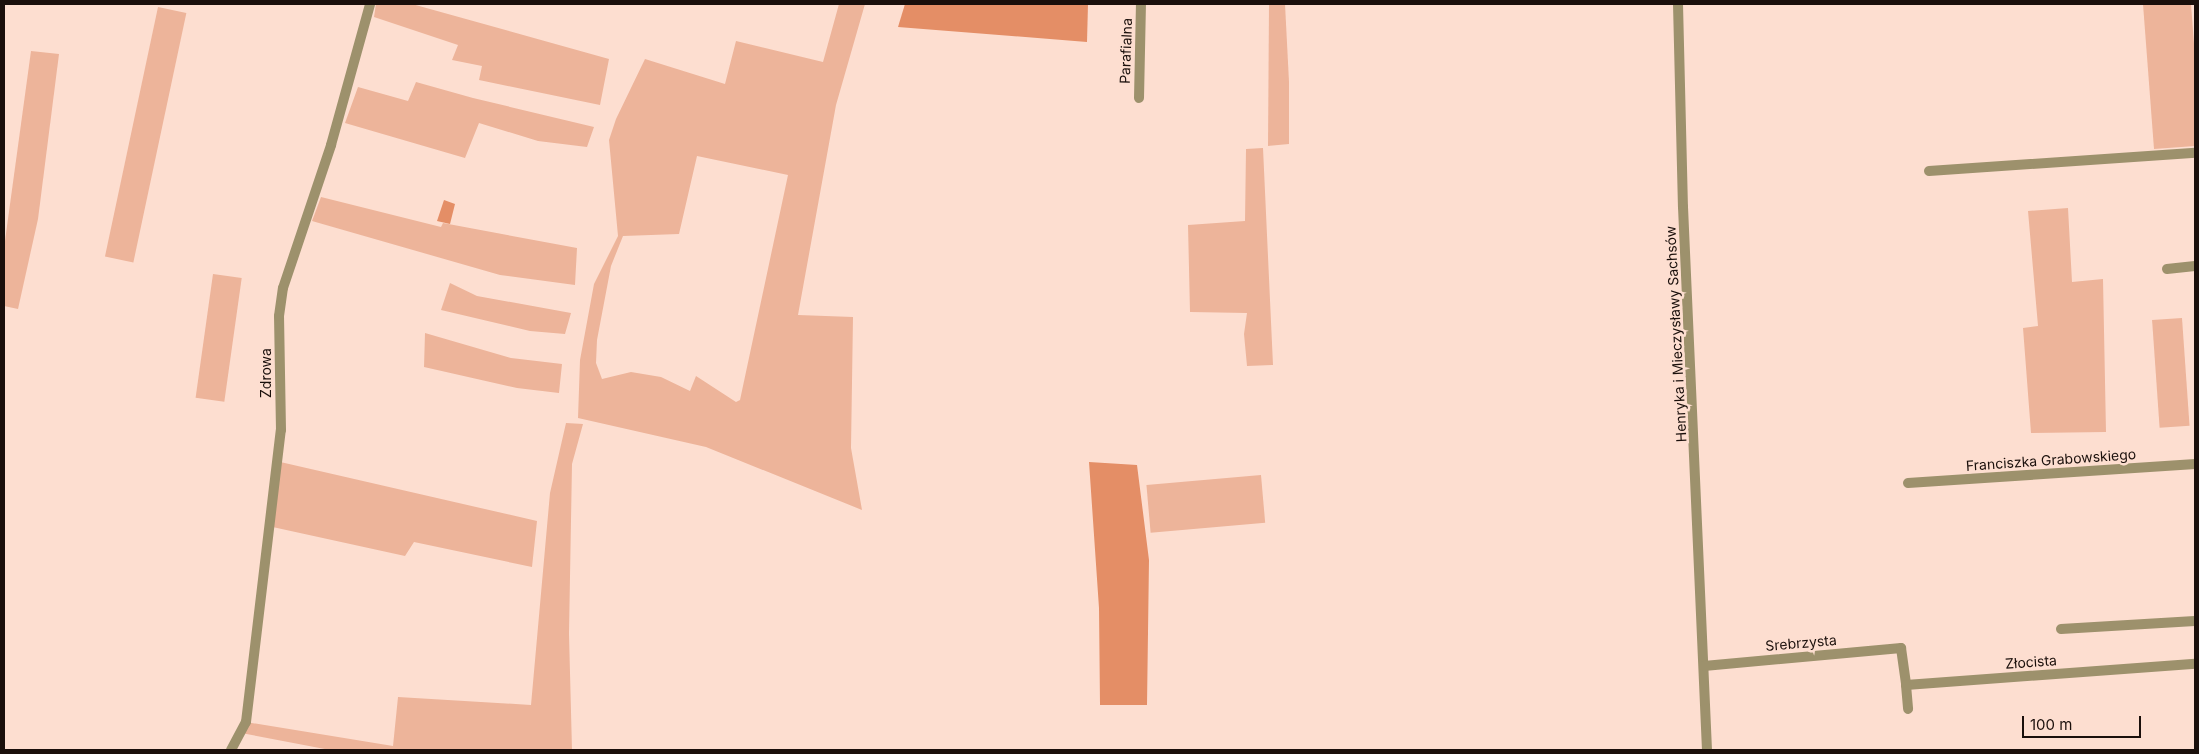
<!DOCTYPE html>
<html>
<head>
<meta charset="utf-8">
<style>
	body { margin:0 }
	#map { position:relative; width:2199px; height:754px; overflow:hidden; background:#fdded0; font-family:Inter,sans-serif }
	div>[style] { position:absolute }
	.green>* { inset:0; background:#edb49a; transform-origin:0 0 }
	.forest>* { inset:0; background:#e48e66 }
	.minor>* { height:10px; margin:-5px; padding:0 5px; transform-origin:5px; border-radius:5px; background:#9d916c }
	span { translate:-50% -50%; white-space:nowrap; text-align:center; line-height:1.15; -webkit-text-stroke:5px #fdded0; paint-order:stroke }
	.street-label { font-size:14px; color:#1a0f0b }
	.frame { position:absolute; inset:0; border:5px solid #1a0f0b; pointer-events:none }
	.scale { position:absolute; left:2022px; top:716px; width:119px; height:22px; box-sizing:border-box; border:2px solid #1a0f0b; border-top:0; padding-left:6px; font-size:15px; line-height:18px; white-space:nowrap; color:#1a0f0b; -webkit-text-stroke:4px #fdded0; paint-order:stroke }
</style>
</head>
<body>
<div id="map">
	<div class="green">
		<div style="clip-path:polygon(376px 4px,412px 4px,609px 59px,600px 105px,479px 80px,482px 66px,452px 60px,458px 45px,374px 17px)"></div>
		<div style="clip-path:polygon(evenodd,839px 4px,865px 4px,836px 105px,798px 315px,853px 317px,851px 448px,862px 510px,706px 447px,578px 418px,580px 360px,594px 284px,618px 236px,609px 140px,616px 119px,645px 59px,725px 84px,736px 41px,823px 62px,839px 4px,697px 156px,788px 175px,740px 400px,736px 402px,696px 376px,690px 391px,661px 377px,631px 372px,602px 379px,596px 363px,597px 340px,611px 266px,623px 236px,679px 234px,697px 156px)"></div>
		<div style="clip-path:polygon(1269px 4px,1285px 4px,1289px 82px,1289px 144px,1268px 146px)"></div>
		<div style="clip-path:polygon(2143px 4px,2191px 4px,2195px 57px,2195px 146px,2154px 149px)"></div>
		<div style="left:158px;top:7px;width:29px;height:255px;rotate:12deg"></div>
		<div style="clip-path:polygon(31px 51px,59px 54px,38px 219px,18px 309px,4px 306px,4px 248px)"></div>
		<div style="clip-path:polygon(416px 82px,473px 98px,594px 127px,587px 147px,538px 141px,479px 123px,465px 158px,345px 123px,358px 87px,408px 101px)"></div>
		<div style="clip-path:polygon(1263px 148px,1273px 365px,1247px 366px,1244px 334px,1247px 313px,1190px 312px,1188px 225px,1245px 221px,1246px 149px)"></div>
		<div style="clip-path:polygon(321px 197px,441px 227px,443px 223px,577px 248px,575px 285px,500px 275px,312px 221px)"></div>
		<div style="clip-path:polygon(2068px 208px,2072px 282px,2103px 279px,2106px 432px,2031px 433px,2023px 328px,2038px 326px,2028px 211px)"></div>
		<div style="left:213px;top:274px;width:29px;height:125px;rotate:8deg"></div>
		<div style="clip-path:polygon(450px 283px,477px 296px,571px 313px,565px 334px,530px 331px,441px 310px)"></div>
		<div style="left:2182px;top:318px;width:108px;height:30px;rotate:86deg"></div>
		<div style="clip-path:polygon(425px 333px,511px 358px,562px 364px,559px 393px,517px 388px,424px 367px)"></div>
		<div style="clip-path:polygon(566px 423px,583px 424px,572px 464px,569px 634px,572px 750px,330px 750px,241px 733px,246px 722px,393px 746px,398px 697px,531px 705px,550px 493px)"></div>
		<div style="clip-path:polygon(276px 461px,537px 521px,532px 567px,414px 542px,405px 556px,268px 526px)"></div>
		<div style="left:1261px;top:475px;width:48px;height:115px;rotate:85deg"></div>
	</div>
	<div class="forest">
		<div style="clip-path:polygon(905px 4px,1088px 4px,1087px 42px,898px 27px)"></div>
		<div style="clip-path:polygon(444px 200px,455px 204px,450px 224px,437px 221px)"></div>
		<div style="clip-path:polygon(1089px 462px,1137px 465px,1149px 560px,1147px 705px,1100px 705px,1099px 608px)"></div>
	</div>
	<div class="minor">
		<div style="left:1678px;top:4px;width:203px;rotate:88.6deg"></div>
		<div style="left:1683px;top:207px;width:544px;rotate:87.47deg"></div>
		<div style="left:1139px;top:98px;width:94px;rotate:-88.8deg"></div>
		<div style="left:1929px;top:171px;width:267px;rotate:-3.9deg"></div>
		<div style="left:2167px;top:269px;width:28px;rotate:-6deg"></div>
		<div style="left:1908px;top:483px;width:288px;rotate:-3.8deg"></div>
		<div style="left:2061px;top:629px;width:134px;rotate:-3.4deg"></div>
		<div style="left:1704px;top:666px;width:198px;rotate:-5.2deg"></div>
		<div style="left:1901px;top:648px;width:37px;rotate:82deg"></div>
		<div style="left:1906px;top:685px;width:290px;rotate:-4.2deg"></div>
		<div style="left:1906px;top:685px;width:24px;rotate:85deg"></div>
		<div style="left:231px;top:750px;width:32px;rotate:-62deg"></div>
		<div style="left:246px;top:722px;width:294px;rotate:-83.2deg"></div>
		<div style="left:281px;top:430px;width:114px;rotate:-91deg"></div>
		<div style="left:279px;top:316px;width:28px;rotate:-82deg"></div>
		<div style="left:283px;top:288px;width:151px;rotate:-71.4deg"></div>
		<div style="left:331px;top:145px;width:146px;rotate:-74.5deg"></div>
	</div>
	<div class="street-label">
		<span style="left:1126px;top:51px;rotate:-88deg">Parafialna</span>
		<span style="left:1676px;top:334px;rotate:-93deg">Henryka i Mieczysławy Sachsów</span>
		<span style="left:266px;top:373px;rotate:-90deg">Zdrowa</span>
		<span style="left:2051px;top:460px;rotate:-4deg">Franciszka Grabowskiego</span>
		<span style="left:1801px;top:643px;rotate:-5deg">Srebrzysta</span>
		<span style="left:2031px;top:662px;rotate:-4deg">Złocista</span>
	</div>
	<div class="frame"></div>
	<div class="scale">100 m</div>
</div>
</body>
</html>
